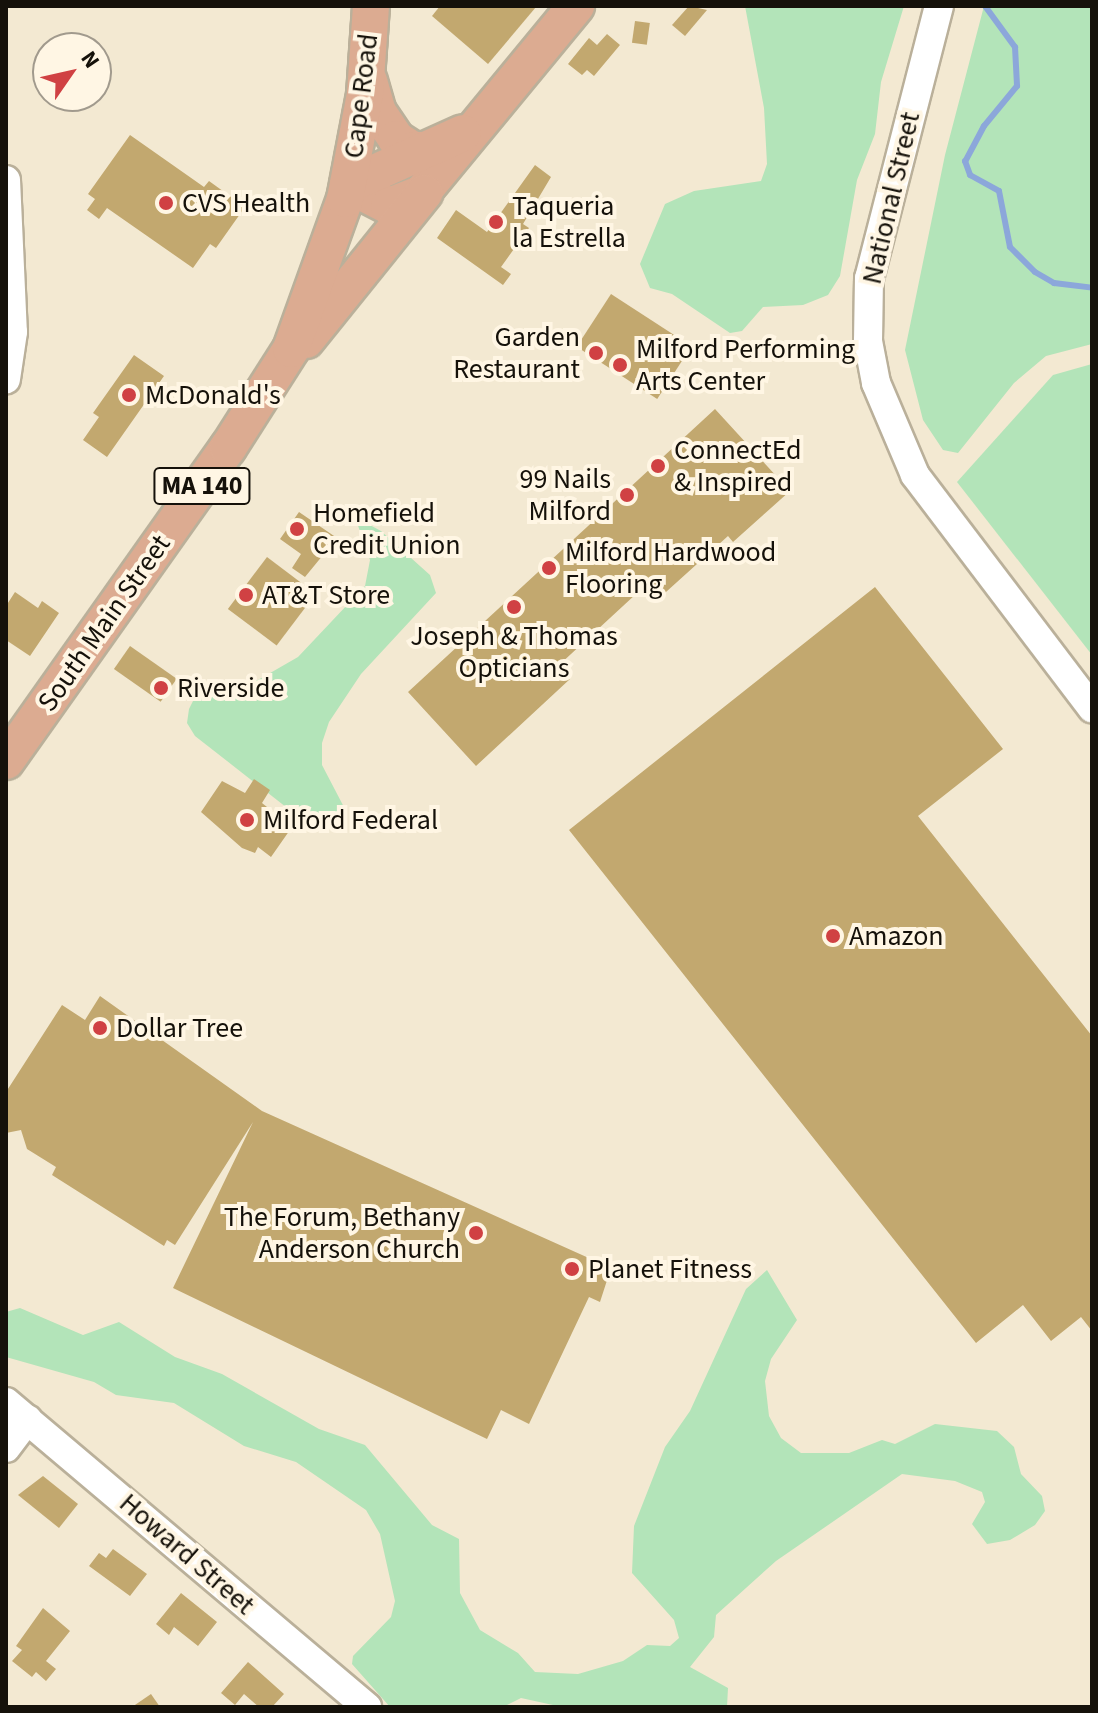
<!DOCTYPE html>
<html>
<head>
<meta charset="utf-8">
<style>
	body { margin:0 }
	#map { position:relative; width:1098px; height:1713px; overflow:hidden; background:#f3e9d2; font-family:"Source Sans 3",sans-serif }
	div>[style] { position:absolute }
	.green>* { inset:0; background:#b3e4b9 }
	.stream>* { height:6px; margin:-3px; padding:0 3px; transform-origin:3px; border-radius:3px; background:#8ca7da }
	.building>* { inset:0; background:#c2a86f; transform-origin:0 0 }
	.roads { filter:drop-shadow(2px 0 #bab09a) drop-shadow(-2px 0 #bab09a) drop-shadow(0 2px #bab09a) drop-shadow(0 -2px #bab09a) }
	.minor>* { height:28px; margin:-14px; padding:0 14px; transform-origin:14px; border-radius:14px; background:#fff }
	.major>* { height:36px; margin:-18px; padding:0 18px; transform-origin:18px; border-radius:18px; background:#dcab91 }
	.dots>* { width:22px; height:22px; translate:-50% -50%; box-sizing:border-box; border:4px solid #fff6e4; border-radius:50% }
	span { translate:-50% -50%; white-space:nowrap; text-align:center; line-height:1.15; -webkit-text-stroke:8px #fff6e4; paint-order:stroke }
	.shield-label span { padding:2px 6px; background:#fff6e4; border:2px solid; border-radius:6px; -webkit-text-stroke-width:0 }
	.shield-label { font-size:26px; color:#15110a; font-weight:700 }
	.street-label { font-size:28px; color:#15110a }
	.poi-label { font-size:28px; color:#15110a }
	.left { translate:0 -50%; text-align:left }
	.right { translate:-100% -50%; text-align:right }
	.frame { position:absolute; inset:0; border:8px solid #15110a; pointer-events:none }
	.north { position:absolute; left:32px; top:32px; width:80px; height:80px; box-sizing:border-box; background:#fff6e4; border:2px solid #a19a8d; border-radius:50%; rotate:56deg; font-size:22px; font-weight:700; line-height:32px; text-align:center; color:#15110a }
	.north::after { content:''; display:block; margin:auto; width:28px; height:36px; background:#d04143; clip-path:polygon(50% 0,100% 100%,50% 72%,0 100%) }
</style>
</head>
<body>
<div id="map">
	<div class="green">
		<div style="clip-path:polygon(745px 6px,904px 6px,881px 82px,875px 134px,857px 180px,840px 276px,828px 295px,803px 305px,763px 307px,742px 331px,730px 333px,672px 294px,650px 288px,640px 264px,665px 204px,694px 191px,761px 181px,767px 164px,764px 108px)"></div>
		<div style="clip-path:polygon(984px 6px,1092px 6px,1092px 344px,1046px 356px,1014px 383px,958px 453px,943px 450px,923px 420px,905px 350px,945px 155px)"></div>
		<div style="clip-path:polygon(1092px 364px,1092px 655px,957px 482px,1053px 375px)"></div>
		<div style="clip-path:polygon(355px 517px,381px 531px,430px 575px,436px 593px,361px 674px,329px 722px,322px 743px,322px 765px,346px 811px,340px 820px,318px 824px,300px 818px,195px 736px,187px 723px,189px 709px,200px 687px,213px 680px,258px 680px,298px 657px,365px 586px,370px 560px)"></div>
		<div style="clip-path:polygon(767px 1270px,797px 1320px,771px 1359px,765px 1381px,769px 1416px,781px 1438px,801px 1453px,849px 1453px,882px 1440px,895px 1444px,935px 1424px,997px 1431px,1014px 1447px,1021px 1474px,1042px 1496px,1045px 1511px,1035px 1525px,1010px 1540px,987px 1544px,972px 1524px,985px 1502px,982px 1492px,955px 1481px,902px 1474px,776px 1561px,716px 1615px,714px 1637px,690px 1667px,728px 1688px,727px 1707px,562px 1707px,521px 1698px,503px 1707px,390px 1707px,352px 1664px,353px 1656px,391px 1617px,395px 1601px,380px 1534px,366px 1510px,296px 1462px,244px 1446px,174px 1403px,116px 1395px,94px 1382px,6px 1357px,6px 1312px,20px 1308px,83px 1335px,119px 1322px,175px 1357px,222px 1374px,319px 1429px,365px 1445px,432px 1525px,459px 1539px,460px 1593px,480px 1630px,518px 1653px,535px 1672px,578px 1674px,623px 1661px,647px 1645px,670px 1646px,679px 1638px,674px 1620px,632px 1573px,634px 1526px,665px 1447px,690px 1411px,746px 1289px)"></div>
	</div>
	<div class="stream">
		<div style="left:985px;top:6px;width:51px;rotate:53.8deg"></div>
		<div style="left:1015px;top:47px;width:39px;rotate:87deg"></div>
		<div style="left:1017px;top:86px;width:52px;rotate:129.5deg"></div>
		<div style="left:984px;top:126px;width:40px;rotate:118deg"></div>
		<div style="left:965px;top:161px;width:15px;rotate:70deg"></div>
		<div style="left:970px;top:175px;width:33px;rotate:29deg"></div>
		<div style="left:999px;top:191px;width:57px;rotate:78.9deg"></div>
		<div style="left:1010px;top:247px;width:35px;rotate:45deg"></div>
		<div style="left:1035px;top:272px;width:22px;rotate:30deg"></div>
		<div style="left:1054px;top:283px;width:38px;rotate:7deg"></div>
	</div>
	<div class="building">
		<div style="clip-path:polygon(440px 6px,534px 6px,536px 7px,488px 64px,432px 16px)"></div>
		<div style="clip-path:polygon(689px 6px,707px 10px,685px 36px,672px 25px)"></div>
		<div style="left:635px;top:21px;width:15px;height:22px;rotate:8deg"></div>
		<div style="clip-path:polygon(607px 34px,620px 45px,594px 76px,587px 70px,582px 75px,568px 64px,589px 38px,597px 45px)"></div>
		<div style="clip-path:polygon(130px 135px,204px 187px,209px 181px,245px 207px,216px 248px,210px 244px,193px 268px,107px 208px,99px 219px,87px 210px,95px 199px,88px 194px)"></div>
		<div style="clip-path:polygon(535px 165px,551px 177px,523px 224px,529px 228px,501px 267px,511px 274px,503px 285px,437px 238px,456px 210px,487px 232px)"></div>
		<div style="left:611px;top:294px;width:96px;height:63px;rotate:33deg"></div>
		<div style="clip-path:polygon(134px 355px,164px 376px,107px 457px,83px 440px,99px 417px,93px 413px)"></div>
		<div style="clip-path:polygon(715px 409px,790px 491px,733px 542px,728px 536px,656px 601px,645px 590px,649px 582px,558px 666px,570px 679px,476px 766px,408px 692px)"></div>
		<div style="clip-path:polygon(299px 512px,337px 538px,305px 577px,292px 568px,301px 554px,280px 539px)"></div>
		<div style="left:267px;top:557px;width:61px;height:65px;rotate:37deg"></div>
		<div style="clip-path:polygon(875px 587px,1003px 749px,918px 816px,1092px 1036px,1092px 1331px,1081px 1317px,1051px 1341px,1023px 1305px,976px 1343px,569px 830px)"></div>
		<div style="clip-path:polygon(15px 592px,38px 608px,42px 601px,59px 613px,30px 656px,6px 640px,6px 606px)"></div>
		<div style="left:130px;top:646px;width:57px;height:28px;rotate:35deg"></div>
		<div style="clip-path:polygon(254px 779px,270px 790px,262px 803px,292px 827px,271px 857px,258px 847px,255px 853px,242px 848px,201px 812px,222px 781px,245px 793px)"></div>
		<div style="clip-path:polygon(100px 996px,262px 1111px,611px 1268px,600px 1302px,589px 1297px,529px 1424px,501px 1410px,487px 1439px,173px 1288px,253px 1122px,175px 1245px,167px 1240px,164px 1246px,52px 1175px,56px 1167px,27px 1149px,21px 1130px,6px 1133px,6px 1092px,62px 1005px,85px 1020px)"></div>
		<div style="clip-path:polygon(43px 1476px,78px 1504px,59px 1528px,18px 1495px)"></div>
		<div style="clip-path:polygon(113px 1549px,147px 1574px,130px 1596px,89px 1566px,99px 1553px,106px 1558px)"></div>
		<div style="clip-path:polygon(181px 1593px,217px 1622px,198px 1646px,174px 1627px,169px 1635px,156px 1624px)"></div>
		<div style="clip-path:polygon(43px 1608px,70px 1631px,46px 1661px,56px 1669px,46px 1681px,36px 1672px,32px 1677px,12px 1661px,22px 1650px,16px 1646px)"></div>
		<div style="clip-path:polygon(248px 1662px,284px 1694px,272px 1707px,259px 1707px,244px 1694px,235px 1705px,221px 1693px)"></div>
		<div style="clip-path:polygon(151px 1694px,160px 1707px,132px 1707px)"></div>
	</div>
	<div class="roads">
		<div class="minor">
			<div style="left:939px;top:6px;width:281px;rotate:104.4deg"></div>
			<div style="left:869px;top:278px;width:63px;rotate:90.9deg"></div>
			<div style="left:868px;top:341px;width:43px;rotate:79.2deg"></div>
			<div style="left:876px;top:383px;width:100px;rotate:67deg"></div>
			<div style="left:915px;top:475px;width:293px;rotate:52.8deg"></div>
			<div style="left:6px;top:180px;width:152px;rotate:87.4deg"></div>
			<div style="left:13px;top:332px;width:48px;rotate:98.5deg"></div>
			<div style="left:6px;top:1402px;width:473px;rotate:40.2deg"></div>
			<div style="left:6px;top:1448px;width:36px;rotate:-53deg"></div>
		</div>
		<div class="major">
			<div style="left:369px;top:81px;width:32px;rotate:74deg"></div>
			<div style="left:378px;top:112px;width:32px;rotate:56deg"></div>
			<div style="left:396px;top:139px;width:20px;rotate:33deg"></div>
			<div style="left:413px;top:150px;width:20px"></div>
			<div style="left:348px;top:185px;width:46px;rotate:27.1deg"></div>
			<div style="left:389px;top:206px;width:34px;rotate:-21deg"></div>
			<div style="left:421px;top:194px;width:244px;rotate:-50.5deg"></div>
			<div style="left:348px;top:185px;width:126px;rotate:-24.3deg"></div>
			<div style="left:306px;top:340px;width:189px;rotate:-51.2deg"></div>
			<div style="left:6px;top:761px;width:384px;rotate:-54.7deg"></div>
			<div style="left:228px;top:448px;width:117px;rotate:-57.5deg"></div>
			<div style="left:291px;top:349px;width:159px;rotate:-70.2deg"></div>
			<div style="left:345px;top:199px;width:107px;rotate:-79.2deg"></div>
			<div style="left:365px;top:94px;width:88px;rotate:-86.1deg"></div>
		</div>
	</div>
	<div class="dots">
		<div style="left:166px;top:203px;background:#d04143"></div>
		<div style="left:496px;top:222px;background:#d04143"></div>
		<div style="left:596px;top:353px;background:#d04143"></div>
		<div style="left:620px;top:365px;background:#d04143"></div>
		<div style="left:129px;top:395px;background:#d04143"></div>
		<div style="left:658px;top:466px;background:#d04143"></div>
		<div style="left:627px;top:495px;background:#d04143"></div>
		<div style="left:297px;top:529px;background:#d04143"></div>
		<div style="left:549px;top:568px;background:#d04143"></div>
		<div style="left:246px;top:595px;background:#d04143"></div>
		<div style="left:514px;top:607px;background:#d04143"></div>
		<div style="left:161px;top:688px;background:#d04143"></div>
		<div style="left:247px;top:820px;background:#d04143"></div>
		<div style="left:833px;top:936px;background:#d04143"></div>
		<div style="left:100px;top:1028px;background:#d04143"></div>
		<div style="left:476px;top:1233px;background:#d04143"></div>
		<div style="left:572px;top:1269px;background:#d04143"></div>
	</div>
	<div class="shield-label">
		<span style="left:202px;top:486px">MA 140</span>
	</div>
	<div class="street-label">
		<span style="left:361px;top:96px;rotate:-83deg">Cape Road</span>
		<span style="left:891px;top:198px;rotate:-77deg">National Street</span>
		<span style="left:104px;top:623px;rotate:-55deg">South Main Street</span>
		<span style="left:187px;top:1554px;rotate:41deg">Howard Street</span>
	</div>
	<div class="poi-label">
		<span class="left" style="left:182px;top:203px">CVS Health</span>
		<span class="left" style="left:512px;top:222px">Taqueria<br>la Estrella</span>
		<span class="right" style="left:580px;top:353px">Garden<br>Restaurant</span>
		<span class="left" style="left:636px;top:365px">Milford Performing<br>Arts Center</span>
		<span class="left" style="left:145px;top:395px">McDonald's</span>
		<span class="left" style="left:674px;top:466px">ConnectEd<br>&amp; Inspired</span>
		<span class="right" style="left:611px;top:495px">99 Nails<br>Milford</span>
		<span class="left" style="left:313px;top:529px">Homefield<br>Credit Union</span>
		<span class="left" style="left:565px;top:568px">Milford Hardwood<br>Flooring</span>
		<span class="left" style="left:262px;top:595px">AT&amp;T Store</span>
		<span style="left:514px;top:652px">Joseph &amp; Thomas<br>Opticians</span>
		<span class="left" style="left:177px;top:688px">Riverside</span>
		<span class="left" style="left:263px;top:820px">Milford Federal</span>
		<span class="left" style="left:849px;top:936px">Amazon</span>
		<span class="left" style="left:116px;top:1028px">Dollar Tree</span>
		<span class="right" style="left:460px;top:1233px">The Forum, Bethany<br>Anderson Church</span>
		<span class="left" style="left:588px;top:1269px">Planet Fitness</span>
	</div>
	<div class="frame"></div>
	<div class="north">N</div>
</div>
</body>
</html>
